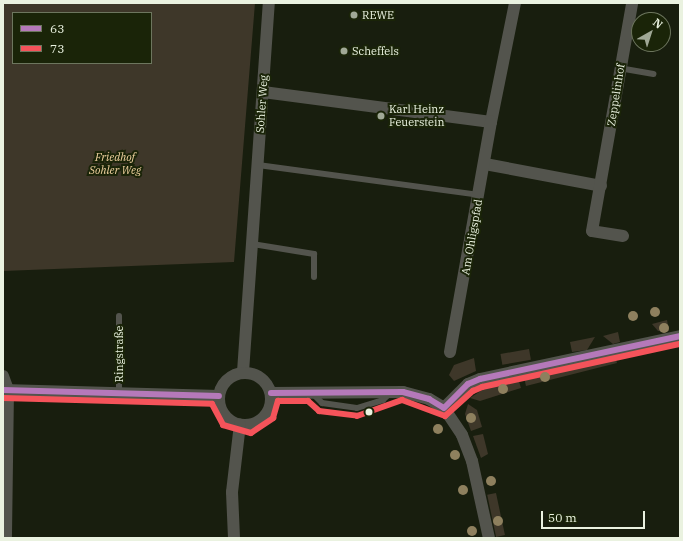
<!DOCTYPE html>
<html>
<head>
<meta charset="utf-8">
<style>
	body { margin:0 }
	#map { position:relative; width:683px; height:541px; overflow:hidden; background:#181e0e; font-family:"IBM Plex Serif",serif }
	div>[style] { position:absolute }
	.green>* { inset:0; background:#3e3729; transform-origin:0 0 }
	.lane>* { height:6px; margin:-3px; padding:0 3px; transform-origin:3px; border-radius:3px; background:#53544d }
	.street>* { height:12px; margin:-6px; padding:0 6px; transform-origin:6px; border-radius:6px; background:#53544d }
	.street>.ring { margin:-6px; padding:0; box-sizing:content-box; background:none; border:12px solid #53544d; border-radius:50% }
	.bus-1>* { height:6px; margin:-3px; padding:0 3px; transform-origin:3px; border-radius:3px; background:#b579ba }
	.bus-2>* { height:6px; margin:-3px; padding:0 3px; transform-origin:3px; border-radius:3px; background:#f5535a }
	.trees>* { width:10px; height:10px; margin:-5px; border-radius:50%; background:#8e805e }
	.dots>* { width:11px; height:11px; translate:-50% -50%; box-sizing:border-box; border:2px solid #1a2408; border-radius:50% }
	span { translate:-50% -50%; white-space:nowrap; text-align:center; line-height:1.15; -webkit-text-stroke:4px #1a2408; paint-order:stroke }
	.poi-label { font-size:11px; color:#eaf2e0 }
	.left { translate:0 -50%; text-align:left }
	.street-label { font-size:11px; color:#eaf2e0 }
	.park-label { font-size:11px; color:#efd19f; font-style:italic }
	.frame { position:absolute; inset:0; border:4px solid #eaf2e0; pointer-events:none }
	.legend { position:absolute; left:12px; top:12px; width:140px; height:52px; box-sizing:border-box; background:#1a2408; border:1px solid #6d765e; margin:0; padding:5px 7px; list-style:none; font-size:12px; color:#eaf2e0 }
	.legend li { display:flex; align-items:center; gap:8px; height:20px }
	.legend b { width:20px; border:1px solid #6d765e }
	.north { position:absolute; left:631px; top:12px; width:40px; height:40px; box-sizing:border-box; background:#1a2408; border:1px solid #6d765e; border-radius:50%; rotate:39deg; font-size:11px; font-weight:700; line-height:16px; text-align:center; color:#eaf2e0 }
	.north::after { content:''; display:block; margin:auto; width:14px; height:18px; background:#a0a896; clip-path:polygon(50% 0,100% 100%,50% 72%,0 100%) }
	.scale { position:absolute; left:541px; top:511px; width:104px; height:18px; box-sizing:border-box; border:2px solid #eaf2e0; border-top:0; padding-left:5px; font-size:12px; line-height:14px; white-space:nowrap; color:#eaf2e0; -webkit-text-stroke:3px #1a2408; paint-order:stroke }
</style>
</head>
<body>
<div id="map">
	<div class="green">
		<div style="clip-path:polygon(evenodd,3px 3px,255px 3px,234px 262px,3px 271px,3px 3px,13px 13px,151px 13px,151px 63px,13px 63px,13px 13px)"></div>
		<div style="clip-path:polygon(667px 320px,669px 331px,658px 331px,652px 324px)"></div>
		<div style="clip-path:polygon(618px 332px,620px 342px,613px 344px,603px 336px)"></div>
		<div style="clip-path:polygon(595px 337px,587px 350px,572px 352px,570px 342px)"></div>
		<div style="left:529px;top:349px;width:11px;height:29px;rotate:80deg"></div>
		<div style="clip-path:polygon(615px 356px,617px 363px,526px 386px,524px 377px)"></div>
		<div style="clip-path:polygon(474px 358px,476px 371px,454px 381px,449px 375px,454px 365px)"></div>
		<div style="clip-path:polygon(518px 378px,521px 388px,480px 401px,470px 398px,491px 384px)"></div>
		<div style="clip-path:polygon(468px 404px,477px 410px,482px 427px,471px 431px,465px 414px)"></div>
		<div style="clip-path:polygon(483px 434px,488px 454px,481px 458px,473px 436px)"></div>
		<div style="left:496px;top:493px;width:43px;height:9px;rotate:78deg"></div>
	</div>
	<div class="lane">
		<div style="left:619px;top:68px;width:35px;rotate:10deg"></div>
		<div style="left:258px;top:165px;width:223px;rotate:7.7deg"></div>
		<div style="left:252px;top:244px;width:63px;rotate:9.2deg"></div>
		<div style="left:314px;top:254px;width:23px;rotate:90deg"></div>
		<div style="left:119px;top:316px;width:77px;rotate:90deg"></div>
		<div style="left:313px;top:394px;width:13px;rotate:45deg"></div>
		<div style="left:322px;top:403px;width:35px;rotate:8deg"></div>
		<div style="left:357px;top:408px;width:27px;rotate:-17deg"></div>
		<div style="left:383px;top:400px;width:8px;rotate:-45deg"></div>
	</div>
	<div class="street">
		<div style="left:263px;top:92px;width:230px;rotate:7.5deg"></div>
		<div style="left:491px;top:122px;width:121px;rotate:-78.6deg"></div>
		<div style="left:485px;top:164px;width:118px;rotate:10.7deg"></div>
		<div style="left:623px;top:236px;width:31px;rotate:-171deg"></div>
		<div style="left:592px;top:231px;width:231px;rotate:-80deg"></div>
		<div style="left:450px;top:352px;width:234px;rotate:-79.9deg"></div>
		<div style="left:243px;top:372px;width:370px;rotate:-86deg"></div>
		<div class="ring" style="left:219px;top:373px;width:40px;height:40px"></div>
		<div style="left:3px;top:376px;width:15px;rotate:70deg"></div>
		<div style="left:8px;top:390px;width:148px;rotate:90.8deg"></div>
		<div style="left:3px;top:390px;width:216px;rotate:1.6deg"></div>
		<div style="left:271px;top:393px;width:132px;rotate:-0.4deg"></div>
		<div style="left:403px;top:392px;width:27px;rotate:15deg"></div>
		<div style="left:429px;top:399px;width:17px;rotate:31deg"></div>
		<div style="left:444px;top:408px;width:32px;rotate:56deg"></div>
		<div style="left:462px;top:435px;width:28px;rotate:69deg"></div>
		<div style="left:472px;top:461px;width:79px;rotate:77.6deg"></div>
		<div style="left:444px;top:408px;width:34px;rotate:-45deg"></div>
		<div style="left:468px;top:384px;width:13px;rotate:-23deg"></div>
		<div style="left:480px;top:379px;width:205px;rotate:-12.1deg"></div>
		<div style="left:234px;top:538px;width:46px;rotate:-92.5deg"></div>
		<div style="left:232px;top:492px;width:68px;rotate:-83.3deg"></div>
	</div>
	<div class="bus-1">
		<div style="left:3px;top:390px;width:216px;rotate:1.6deg"></div>
		<div style="left:271px;top:393px;width:132px;rotate:-0.4deg"></div>
		<div style="left:403px;top:392px;width:27px;rotate:15deg"></div>
		<div style="left:429px;top:399px;width:17px;rotate:31deg"></div>
		<div style="left:444px;top:408px;width:34px;rotate:-45deg"></div>
		<div style="left:468px;top:384px;width:13px;rotate:-23deg"></div>
		<div style="left:480px;top:379px;width:205px;rotate:-12.1deg"></div>
	</div>
	<div class="bus-2">
		<div style="left:3px;top:398px;width:209px;rotate:1.6deg"></div>
		<div style="left:212px;top:404px;width:24px;rotate:62deg"></div>
		<div style="left:223px;top:425px;width:29px;rotate:16deg"></div>
		<div style="left:251px;top:433px;width:27px;rotate:-34deg"></div>
		<div style="left:273px;top:418px;width:18px;rotate:-74deg"></div>
		<div style="left:278px;top:401px;width:30px"></div>
		<div style="left:308px;top:401px;width:15px;rotate:42deg"></div>
		<div style="left:319px;top:411px;width:38px;rotate:7deg"></div>
		<div style="left:357px;top:416px;width:48px;rotate:-19.6deg"></div>
		<div style="left:402px;top:400px;width:46px;rotate:20.4deg"></div>
		<div style="left:445px;top:416px;width:38px;rotate:-42deg"></div>
		<div style="left:473px;top:391px;width:10px;rotate:-24deg"></div>
		<div style="left:482px;top:387px;width:203px;rotate:-12.3deg"></div>
	</div>
	<div class="trees">
		<div style="left:655px;top:312px"></div>
		<div style="left:633px;top:316px"></div>
		<div style="left:664px;top:328px"></div>
		<div style="left:545px;top:377px"></div>
		<div style="left:503px;top:389px"></div>
		<div style="left:471px;top:418px"></div>
		<div style="left:438px;top:429px"></div>
		<div style="left:455px;top:455px"></div>
		<div style="left:491px;top:481px"></div>
		<div style="left:463px;top:490px"></div>
		<div style="left:498px;top:521px"></div>
		<div style="left:472px;top:531px"></div>
	</div>
	<div class="dots">
		<div style="left:354px;top:15px;background:#a0a896"></div>
		<div style="left:344px;top:51px;background:#a0a896"></div>
		<div style="left:381px;top:116px;background:#a0a896"></div>
		<div style="left:369px;top:412px;background:#eaf2e0"></div>
	</div>
	<div class="poi-label">
		<span class="left" style="left:362px;top:15px">REWE</span>
		<span class="left" style="left:352px;top:51px">Scheffels</span>
		<span class="left" style="left:389px;top:116px">Karl Heinz<br>Feuerstein</span>
	</div>
	<div class="street-label">
		<span style="left:616px;top:95px;rotate:-81deg">Zeppelinhof</span>
		<span style="left:262px;top:104px;rotate:-86deg">Sohler Weg</span>
		<span style="left:472px;top:237px;rotate:-80deg">Am Ohligspfad</span>
		<span style="left:119px;top:354px;rotate:-90deg">Ringstraße</span>
	</div>
	<div class="park-label">
		<span style="left:115px;top:164px">Friedhof<br>Sohler Weg</span>
	</div>
	<div class="frame"></div>
	<ul class="legend">
	<li><b style="height:5px;background:#b579ba"></b>63</li>
	<li><b style="height:5px;background:#f5535a"></b>73</li>
	</ul>
	<div class="north">N</div>
	<div class="scale">50 m</div>
</div>
</body>
</html>
